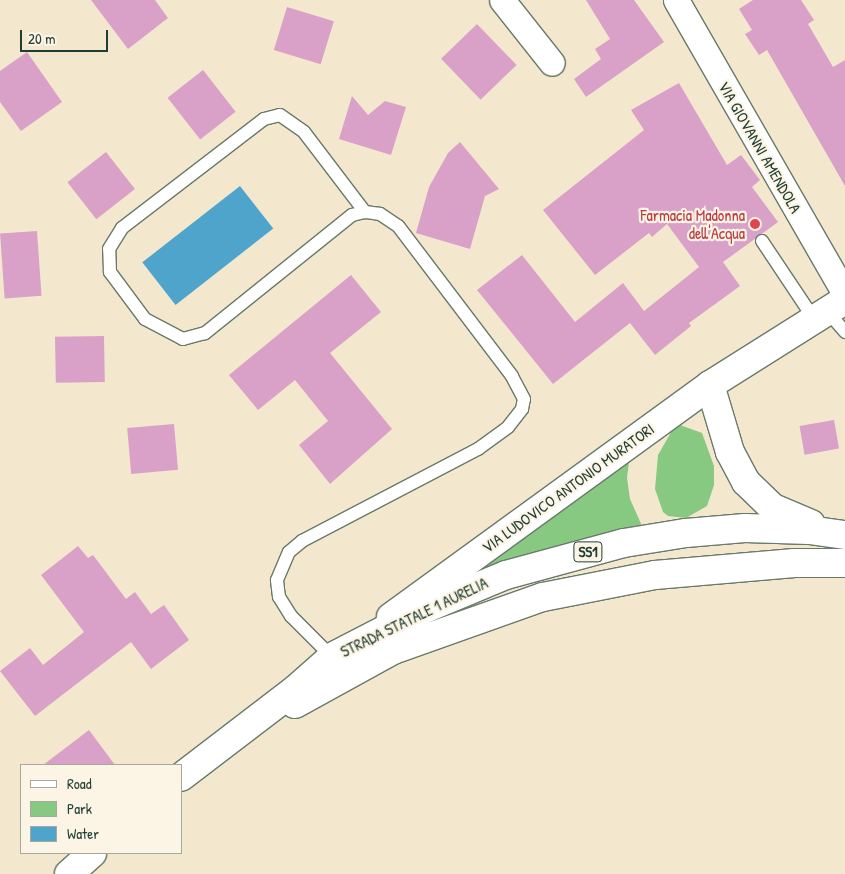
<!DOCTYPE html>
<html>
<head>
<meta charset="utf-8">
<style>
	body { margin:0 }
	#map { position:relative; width:845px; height:874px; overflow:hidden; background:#f3e8ce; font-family:"Patrick Hand",sans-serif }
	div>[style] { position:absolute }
	.green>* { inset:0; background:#88c982 }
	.water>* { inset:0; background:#4fa4cb; transform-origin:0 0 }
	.building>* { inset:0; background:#daa1c8; transform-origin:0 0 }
	.roads { filter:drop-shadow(1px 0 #69796a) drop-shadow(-1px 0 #69796a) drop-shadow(0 1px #69796a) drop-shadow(0 -1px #69796a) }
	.service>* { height:12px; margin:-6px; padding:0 6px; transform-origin:6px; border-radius:6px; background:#fff }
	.minor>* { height:25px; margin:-12.5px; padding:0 12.5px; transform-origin:12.5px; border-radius:12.5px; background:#fff }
	.tertiary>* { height:28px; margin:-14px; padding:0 14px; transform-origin:14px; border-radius:14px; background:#fff }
	.primary>* { height:28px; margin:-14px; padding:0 14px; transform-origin:14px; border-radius:14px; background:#fff }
	.dots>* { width:14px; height:14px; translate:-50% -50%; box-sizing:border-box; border:2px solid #fcf5e5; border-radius:50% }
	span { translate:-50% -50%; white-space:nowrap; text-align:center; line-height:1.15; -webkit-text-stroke:4.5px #fcf5e5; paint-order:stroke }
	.shield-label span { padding:1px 4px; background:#fcf5e5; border:1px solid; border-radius:4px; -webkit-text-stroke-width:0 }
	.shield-label { font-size:15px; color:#1f3d34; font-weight:700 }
	.street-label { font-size:16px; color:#1f3d34 }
	.health-label { font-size:16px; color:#be3a42 }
	.right { translate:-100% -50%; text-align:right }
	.legend { position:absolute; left:20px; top:764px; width:162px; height:90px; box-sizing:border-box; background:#fcf5e5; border:1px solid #a4ab9e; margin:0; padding:6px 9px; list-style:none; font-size:15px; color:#1f3d34 }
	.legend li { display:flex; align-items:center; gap:10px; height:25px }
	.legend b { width:25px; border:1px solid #a4ab9e }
	.scale { position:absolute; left:20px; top:30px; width:88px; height:22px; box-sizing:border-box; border:2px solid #1f3d34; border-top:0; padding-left:6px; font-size:15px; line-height:18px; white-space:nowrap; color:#1f3d34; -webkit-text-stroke:4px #fcf5e5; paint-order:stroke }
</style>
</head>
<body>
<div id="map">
	<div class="green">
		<div style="clip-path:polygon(680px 425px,702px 433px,714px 466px,714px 485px,707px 506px,686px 518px,668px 516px,663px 512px,655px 489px,658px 455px,674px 427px)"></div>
		<div style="clip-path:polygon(630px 454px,627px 478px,630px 499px,643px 528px,566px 545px,480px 570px,477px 565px)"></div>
	</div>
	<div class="water">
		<div style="left:240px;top:186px;width:54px;height:124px;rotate:52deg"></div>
	</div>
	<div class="building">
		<div style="clip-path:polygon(91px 0,155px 0,168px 18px,128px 49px)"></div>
		<div style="clip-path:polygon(586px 0,634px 0,664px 42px,586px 97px,574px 79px,601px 59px,595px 49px,610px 39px)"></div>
		<div style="clip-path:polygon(753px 0,801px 0,814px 20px,808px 24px,833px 67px,845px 60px,845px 186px,767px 50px,759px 55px,745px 34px,752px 30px,739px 9px)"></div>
		<div style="left:287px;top:7px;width:49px;height:45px;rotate:17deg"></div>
		<div style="left:477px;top:24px;width:57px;height:50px;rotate:46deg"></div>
		<div style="clip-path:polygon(27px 52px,62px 102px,21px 131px,0 102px,0 71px)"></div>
		<div style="left:203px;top:70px;width:53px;height:45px;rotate:52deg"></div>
		<div style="clip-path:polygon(679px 83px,727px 165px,741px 155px,760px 180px,752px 187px,778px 222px,723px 262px,740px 286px,689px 323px,691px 326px,655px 355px,630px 323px,553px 384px,477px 290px,522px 255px,575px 322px,623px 283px,644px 311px,699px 267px,667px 224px,652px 237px,649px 233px,595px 275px,543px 210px,644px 130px,631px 110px)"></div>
		<div style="clip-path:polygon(352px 96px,368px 115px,385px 101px,406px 107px,391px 155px,339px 139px)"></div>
		<div style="clip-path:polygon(460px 142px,499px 189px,485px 196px,470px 249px,416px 233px,429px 187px,448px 153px)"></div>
		<div style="left:106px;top:152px;width:47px;height:49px;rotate:52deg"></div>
		<div style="left:37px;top:231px;width:65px;height:37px;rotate:86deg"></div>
		<div style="clip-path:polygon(351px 275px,381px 312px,330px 353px,392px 429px,330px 484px,299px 445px,328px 421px,295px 380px,258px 410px,229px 375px)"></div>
		<div style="left:104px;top:336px;width:46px;height:49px;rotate:89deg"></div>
		<div style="left:834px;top:420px;width:29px;height:35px;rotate:80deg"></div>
		<div style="left:174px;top:424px;width:46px;height:47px;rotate:85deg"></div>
		<div style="clip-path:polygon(78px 546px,88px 558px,93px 555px,126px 599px,135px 592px,151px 614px,164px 605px,189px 640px,151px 669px,131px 642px,35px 716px,0 671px,30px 648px,43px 665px,84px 632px,41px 575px)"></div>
		<div style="clip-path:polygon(89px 730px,115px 765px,43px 765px)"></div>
	</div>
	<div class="roads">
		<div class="service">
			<div style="left:762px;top:241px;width:94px;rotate:56.3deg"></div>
			<div style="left:827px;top:311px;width:28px;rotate:49deg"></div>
			<div style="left:332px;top:657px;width:58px;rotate:-135deg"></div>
			<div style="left:291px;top:616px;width:22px;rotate:-122deg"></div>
			<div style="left:279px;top:597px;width:17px;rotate:-97deg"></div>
			<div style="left:277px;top:580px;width:30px;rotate:-67deg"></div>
			<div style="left:289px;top:552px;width:17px;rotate:-40deg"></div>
			<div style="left:302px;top:541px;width:199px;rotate:-27.6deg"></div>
			<div style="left:478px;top:449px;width:37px;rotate:-36deg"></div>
			<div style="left:508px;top:427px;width:23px;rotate:-52deg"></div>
			<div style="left:522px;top:409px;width:10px;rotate:-79deg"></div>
			<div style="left:524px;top:399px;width:26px;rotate:-118deg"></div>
			<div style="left:512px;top:376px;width:188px;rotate:-127.2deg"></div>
			<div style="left:398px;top:226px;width:22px;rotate:-146deg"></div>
			<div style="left:380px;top:214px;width:15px;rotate:-172deg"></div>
			<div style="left:365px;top:212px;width:13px;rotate:167deg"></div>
			<div style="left:352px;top:215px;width:189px;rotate:141.2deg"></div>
			<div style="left:205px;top:333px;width:23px;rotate:165deg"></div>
			<div style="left:183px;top:339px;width:43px;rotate:-152.2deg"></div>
			<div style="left:145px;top:319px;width:59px;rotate:-126.7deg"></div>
			<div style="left:110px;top:272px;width:23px;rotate:-92deg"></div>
			<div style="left:109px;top:249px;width:25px;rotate:-58deg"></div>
			<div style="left:122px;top:228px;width:179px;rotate:-37.5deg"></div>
			<div style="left:264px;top:119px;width:16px;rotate:-14deg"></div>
			<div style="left:280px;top:115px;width:29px;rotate:35deg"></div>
			<div style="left:304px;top:132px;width:101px;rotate:52.7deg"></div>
		</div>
		<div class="minor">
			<div style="left:502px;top:0;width:80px;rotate:51.6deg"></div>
			<div style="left:676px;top:0;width:339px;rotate:60.1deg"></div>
		</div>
		<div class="tertiary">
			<div style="left:391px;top:617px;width:394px;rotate:-36deg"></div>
			<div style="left:710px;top:385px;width:160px;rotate:-32.2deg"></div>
		</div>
		<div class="primary">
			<div style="left:710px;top:385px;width:70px;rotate:73.4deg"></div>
			<div style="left:730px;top:452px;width:34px;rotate:62deg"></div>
			<div style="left:746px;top:482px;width:37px;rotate:44deg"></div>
			<div style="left:773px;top:508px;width:41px;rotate:22.8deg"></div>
			<div style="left:295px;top:704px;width:112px;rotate:-28.9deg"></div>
			<div style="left:393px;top:650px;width:159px;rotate:-19.5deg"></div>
			<div style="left:543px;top:597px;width:114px;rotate:-11.1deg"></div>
			<div style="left:655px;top:575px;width:140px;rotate:-4.9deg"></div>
			<div style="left:794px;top:563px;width:51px"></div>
			<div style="left:181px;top:777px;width:145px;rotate:-37.4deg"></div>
			<div style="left:296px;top:689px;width:48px;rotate:-41.6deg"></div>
			<div style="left:332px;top:657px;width:109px;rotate:-27.3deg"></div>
			<div style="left:429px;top:607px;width:83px;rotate:-22.6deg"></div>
			<div style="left:506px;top:575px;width:122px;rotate:-15.2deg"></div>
			<div style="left:624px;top:543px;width:63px;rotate:-9.2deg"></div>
			<div style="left:686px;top:533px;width:59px;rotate:-4.8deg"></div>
			<div style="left:745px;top:528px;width:64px;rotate:1.8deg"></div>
			<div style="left:809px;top:530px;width:36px;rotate:8deg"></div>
			<div style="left:69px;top:874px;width:31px;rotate:-42deg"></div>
		</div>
	</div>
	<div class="dots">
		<div style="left:755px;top:224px;background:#e0444e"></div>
	</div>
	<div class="shield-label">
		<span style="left:588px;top:552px">SS1</span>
	</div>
	<div class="street-label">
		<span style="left:760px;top:147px;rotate:60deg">VIA GIOVANNI AMENDOLA</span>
		<span style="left:568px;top:488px;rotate:-36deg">VIA LUDOVICO ANTONIO MURATORI</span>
		<span style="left:414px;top:617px;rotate:-26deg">STRADA STATALE 1 AURELIA</span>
	</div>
	<div class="health-label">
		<span class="right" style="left:745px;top:224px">Farmacia Madonna<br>dell'Acqua</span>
	</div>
	<ul class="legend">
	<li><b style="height:6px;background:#fff"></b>Road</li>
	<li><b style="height:14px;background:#88c982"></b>Park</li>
	<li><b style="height:14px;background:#4fa4cb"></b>Water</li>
	</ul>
	<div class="scale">20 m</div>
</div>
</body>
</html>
